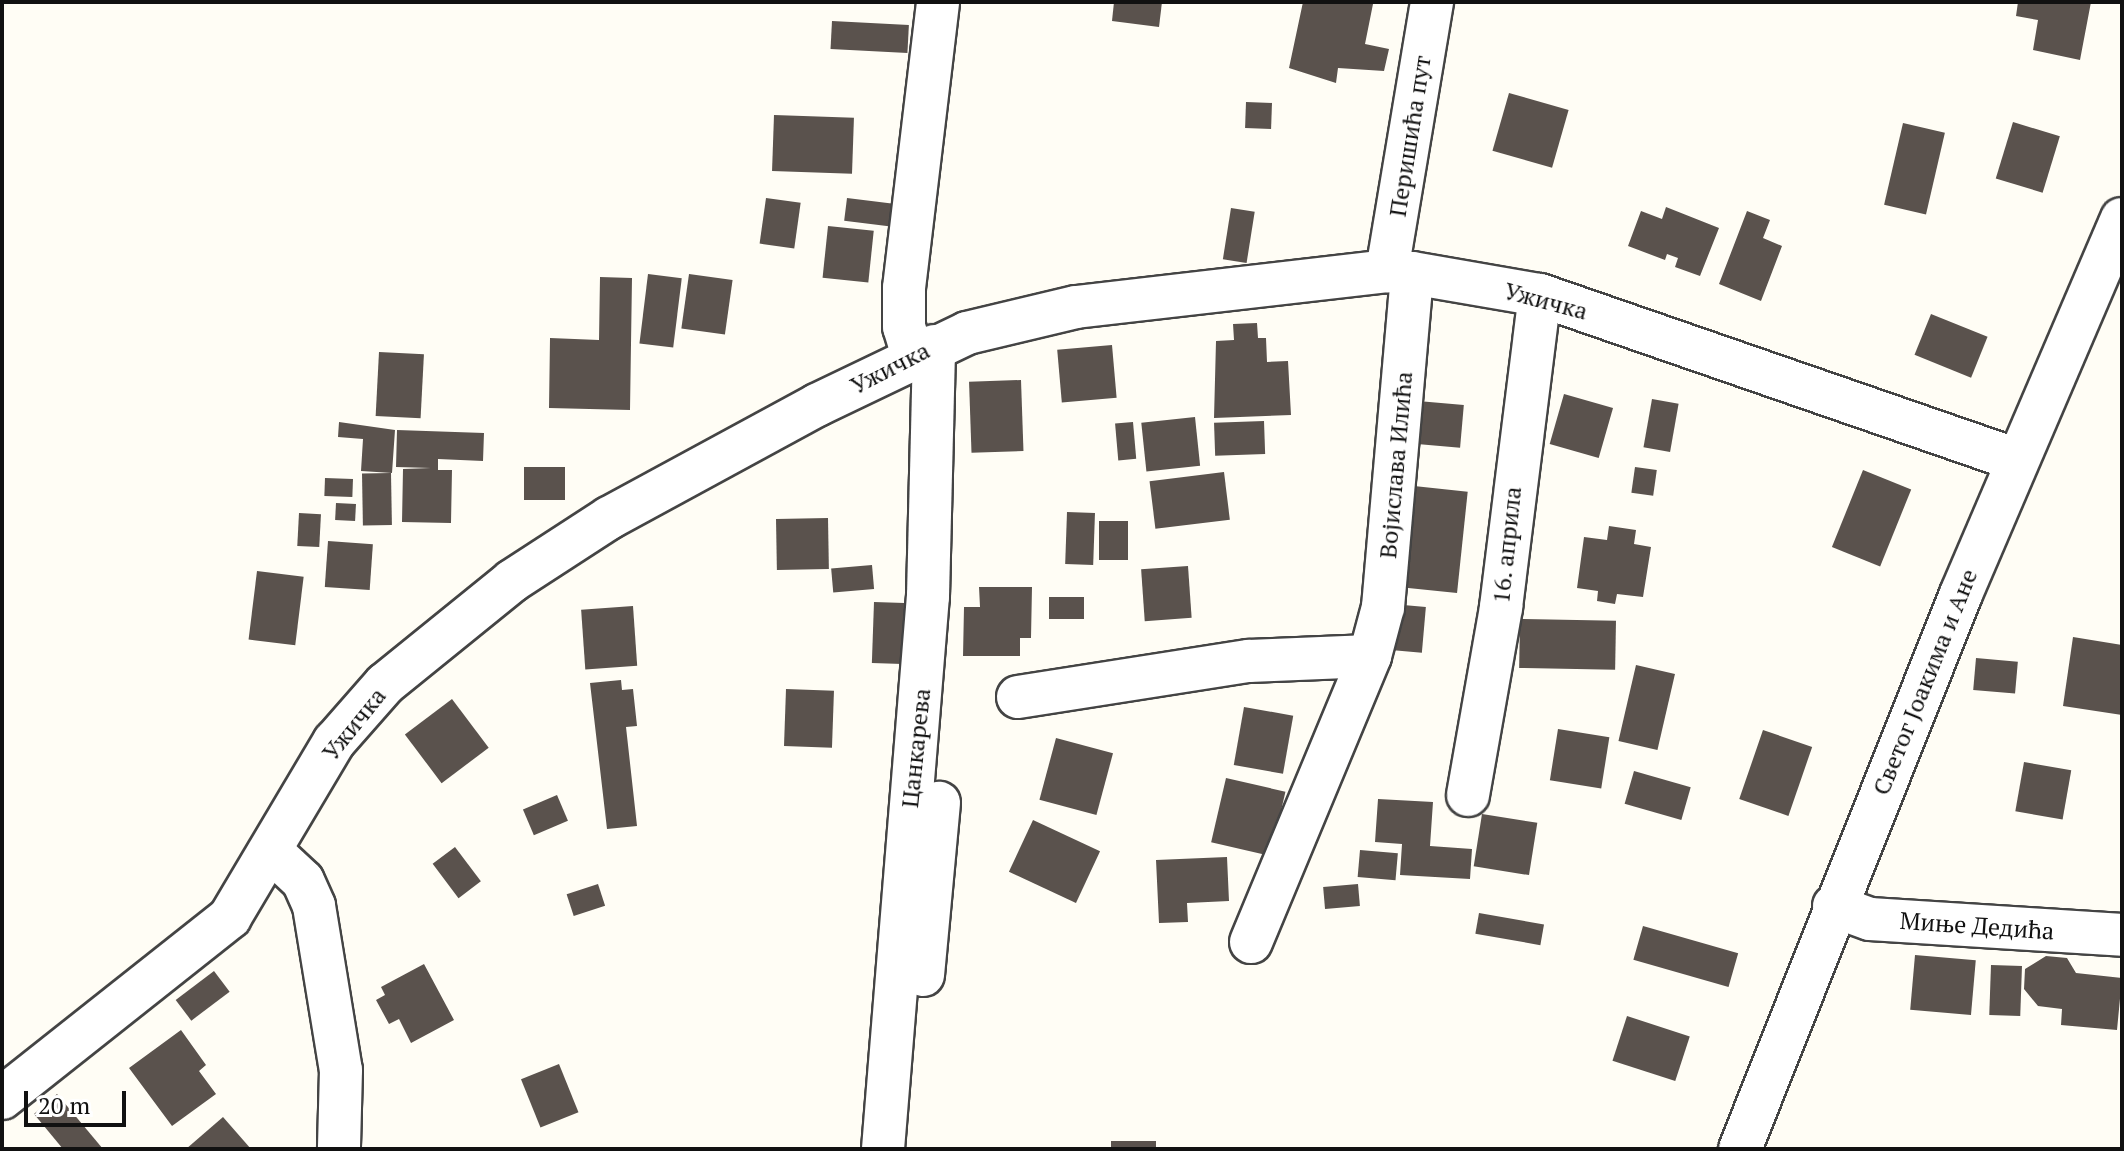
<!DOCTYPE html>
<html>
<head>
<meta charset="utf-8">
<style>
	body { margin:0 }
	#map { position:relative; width:2124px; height:1151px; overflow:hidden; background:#fffdf5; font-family:"PT Serif",serif }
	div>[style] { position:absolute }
	.building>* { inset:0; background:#5a524d; transform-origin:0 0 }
	.roads { filter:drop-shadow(2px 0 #444) drop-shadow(-2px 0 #444) drop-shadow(0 2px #444) drop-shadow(0 -2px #444) }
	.minor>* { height:42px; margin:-21px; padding:0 21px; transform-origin:21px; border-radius:21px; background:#fff }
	span { translate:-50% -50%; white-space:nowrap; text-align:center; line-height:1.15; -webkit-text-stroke:8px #fff; paint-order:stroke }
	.street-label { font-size:24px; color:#111 }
	.frame { position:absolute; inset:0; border:4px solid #111; pointer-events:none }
	.scale { position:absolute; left:24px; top:1091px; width:102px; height:36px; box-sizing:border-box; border:4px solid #111; border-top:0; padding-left:10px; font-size:24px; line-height:28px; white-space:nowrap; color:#111; -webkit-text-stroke:6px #fff; paint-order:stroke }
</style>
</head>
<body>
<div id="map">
	<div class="building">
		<div style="clip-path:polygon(1114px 2px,1162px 2px,1159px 27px,1112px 21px)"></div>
		<div style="clip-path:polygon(1303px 2px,1373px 4px,1365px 44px,1389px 49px,1384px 71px,1338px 68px,1336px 83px,1289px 68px)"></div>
		<div style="clip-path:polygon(2018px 2px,2091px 2px,2080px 60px,2033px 50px,2038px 20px,2016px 16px)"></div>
		<div style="left:832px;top:21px;width:77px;height:28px;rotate:3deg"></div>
		<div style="left:1509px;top:93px;width:62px;height:60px;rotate:16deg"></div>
		<div style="left:1246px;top:102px;width:26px;height:26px;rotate:2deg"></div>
		<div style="left:774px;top:115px;width:80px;height:56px;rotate:2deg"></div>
		<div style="left:2013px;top:122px;width:49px;height:59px;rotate:17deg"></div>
		<div style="left:1903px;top:123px;width:43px;height:84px;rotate:13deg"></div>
		<div style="left:766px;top:198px;width:35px;height:46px;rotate:8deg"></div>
		<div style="left:847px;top:198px;width:51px;height:23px;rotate:7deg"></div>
		<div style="clip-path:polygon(1666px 207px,1719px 228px,1700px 276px,1675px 267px,1678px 258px,1667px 254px,1665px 260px,1628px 246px,1641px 211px,1662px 219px)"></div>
		<div style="left:1231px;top:208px;width:24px;height:52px;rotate:9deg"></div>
		<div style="clip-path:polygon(1747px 211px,1770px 220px,1763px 238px,1782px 246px,1761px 301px,1719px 284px)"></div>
		<div style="left:828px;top:226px;width:46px;height:52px;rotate:6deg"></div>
		<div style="left:648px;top:274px;width:34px;height:70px;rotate:7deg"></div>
		<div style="left:689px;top:274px;width:44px;height:55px;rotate:8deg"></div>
		<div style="clip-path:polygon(600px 277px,632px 278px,630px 410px,549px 408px,550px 338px,599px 340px)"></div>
		<div style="left:1931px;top:314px;width:61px;height:44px;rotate:22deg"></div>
		<div style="clip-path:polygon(1257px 323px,1258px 338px,1266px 338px,1267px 362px,1288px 361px,1291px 415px,1214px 418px,1216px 341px,1234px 340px,1233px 324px)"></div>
		<div style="left:1112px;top:345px;width:53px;height:55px;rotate:85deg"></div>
		<div style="left:379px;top:352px;width:45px;height:64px;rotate:3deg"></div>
		<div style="left:1021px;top:380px;width:71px;height:52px;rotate:88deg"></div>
		<div style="left:1564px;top:394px;width:51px;height:52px;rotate:16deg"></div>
		<div style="left:1652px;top:399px;width:27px;height:49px;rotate:10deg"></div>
		<div style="left:1418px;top:401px;width:46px;height:43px;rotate:5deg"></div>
		<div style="left:1195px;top:417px;width:49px;height:54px;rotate:84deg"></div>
		<div style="left:1264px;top:421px;width:33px;height:50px;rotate:88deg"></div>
		<div style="clip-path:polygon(339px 422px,395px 430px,392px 473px,361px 471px,363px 439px,338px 437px)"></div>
		<div style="left:1133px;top:422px;width:37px;height:18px;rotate:85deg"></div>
		<div style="clip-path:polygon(397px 430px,484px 433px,483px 461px,438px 459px,438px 470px,452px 470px,451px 523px,402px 522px,403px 469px,431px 468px,396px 467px)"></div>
		<div style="left:524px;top:467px;width:41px;height:33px"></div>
		<div style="left:1635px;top:467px;width:22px;height:26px;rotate:8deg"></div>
		<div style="left:1863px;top:470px;width:52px;height:83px;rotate:22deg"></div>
		<div style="left:1224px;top:472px;width:48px;height:75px;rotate:83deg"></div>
		<div style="left:391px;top:473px;width:52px;height:29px;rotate:89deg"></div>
		<div style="left:325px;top:478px;width:28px;height:18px;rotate:2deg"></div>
		<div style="left:1414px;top:486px;width:54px;height:102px;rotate:6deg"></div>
		<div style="left:336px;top:503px;width:20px;height:17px;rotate:3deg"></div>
		<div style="left:1067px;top:512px;width:28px;height:52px;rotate:2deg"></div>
		<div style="left:299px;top:513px;width:22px;height:33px;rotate:3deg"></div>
		<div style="left:828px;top:518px;width:51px;height:52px;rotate:89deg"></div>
		<div style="left:1099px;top:521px;width:29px;height:39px"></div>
		<div style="clip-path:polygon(1609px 526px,1636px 530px,1634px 544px,1651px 547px,1643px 597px,1617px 594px,1615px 604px,1597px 601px,1598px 591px,1577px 588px,1584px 537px,1607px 540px)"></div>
		<div style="left:328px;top:541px;width:45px;height:46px;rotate:4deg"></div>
		<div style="left:872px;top:565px;width:24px;height:41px;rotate:85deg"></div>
		<div style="left:1188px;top:566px;width:52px;height:47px;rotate:86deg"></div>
		<div style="left:257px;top:571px;width:47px;height:69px;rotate:7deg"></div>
		<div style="clip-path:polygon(979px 587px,1032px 587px,1031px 638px,1020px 638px,1020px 656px,963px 656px,964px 607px,980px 607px)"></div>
		<div style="left:1084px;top:597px;width:22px;height:35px;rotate:90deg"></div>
		<div style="left:874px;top:602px;width:46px;height:61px;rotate:2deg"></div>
		<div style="left:1392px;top:604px;width:34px;height:46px;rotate:5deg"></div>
		<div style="left:633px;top:606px;width:60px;height:52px;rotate:86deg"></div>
		<div style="left:1520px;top:619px;width:96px;height:49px;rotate:1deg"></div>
		<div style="clip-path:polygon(2073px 637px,2122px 645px,2122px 715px,2063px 706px)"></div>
		<div style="left:1976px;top:658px;width:42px;height:32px;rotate:5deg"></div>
		<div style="left:1636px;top:665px;width:40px;height:78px;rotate:13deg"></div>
		<div style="clip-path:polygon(621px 680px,622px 690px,633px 689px,637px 726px,626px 727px,637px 826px,607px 829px,590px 683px)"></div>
		<div style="left:786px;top:689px;width:48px;height:57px;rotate:2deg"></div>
		<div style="left:452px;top:699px;width:61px;height:59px;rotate:53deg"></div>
		<div style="left:1244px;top:707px;width:50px;height:59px;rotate:10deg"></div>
		<div style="left:1558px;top:729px;width:52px;height:52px;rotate:9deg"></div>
		<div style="left:1763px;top:730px;width:52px;height:73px;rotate:19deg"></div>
		<div style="left:1056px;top:738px;width:59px;height:64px;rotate:15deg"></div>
		<div style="left:2024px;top:762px;width:48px;height:50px;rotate:10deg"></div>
		<div style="left:1634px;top:771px;width:59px;height:34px;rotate:16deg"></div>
		<div style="left:1226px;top:778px;width:61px;height:66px;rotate:13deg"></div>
		<div style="left:557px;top:795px;width:28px;height:37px;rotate:67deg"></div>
		<div style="clip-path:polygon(1378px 799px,1433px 802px,1430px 846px,1472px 849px,1470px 879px,1400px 875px,1402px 844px,1375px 842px)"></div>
		<div style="left:1482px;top:814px;width:56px;height:53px;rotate:9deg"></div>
		<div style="left:1033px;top:820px;width:74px;height:57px;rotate:25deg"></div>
		<div style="left:455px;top:847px;width:43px;height:28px;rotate:53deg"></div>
		<div style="left:1360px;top:850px;width:38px;height:27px;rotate:5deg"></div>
		<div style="clip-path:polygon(1227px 857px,1229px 901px,1187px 903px,1188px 922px,1159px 923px,1156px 860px)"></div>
		<div style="left:598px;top:884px;width:23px;height:33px;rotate:72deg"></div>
		<div style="left:1358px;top:884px;width:22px;height:35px;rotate:85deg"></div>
		<div style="left:1479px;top:913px;width:66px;height:21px;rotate:10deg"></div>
		<div style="left:1643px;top:926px;width:99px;height:35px;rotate:16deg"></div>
		<div style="left:1915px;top:955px;width:61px;height:55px;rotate:5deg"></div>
		<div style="clip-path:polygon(2046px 956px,2067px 958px,2076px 973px,2122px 978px,2117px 1030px,2061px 1025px,2062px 1009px,2038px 1006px,2024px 989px,2025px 969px)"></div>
		<div style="clip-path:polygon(424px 964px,454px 1020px,411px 1043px,399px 1019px,389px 1024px,376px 1000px,385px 995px,381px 987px)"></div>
		<div style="left:1991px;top:965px;width:31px;height:50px;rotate:2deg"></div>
		<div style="left:214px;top:971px;width:26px;height:48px;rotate:53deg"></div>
		<div style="left:1627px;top:1016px;width:66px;height:47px;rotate:18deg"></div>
		<div style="clip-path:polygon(181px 1030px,206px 1065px,199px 1071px,216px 1094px,172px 1126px,129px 1068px)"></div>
		<div style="left:559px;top:1064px;width:52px;height:41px;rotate:68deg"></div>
		<div style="clip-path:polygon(57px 1094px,103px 1149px,63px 1149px,34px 1114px)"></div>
		<div style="clip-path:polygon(223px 1117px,251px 1149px,186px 1149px)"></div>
		<div style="left:1156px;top:1141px;width:8px;height:45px;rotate:90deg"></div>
	</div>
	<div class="roads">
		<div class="minor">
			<div style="left:1387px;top:271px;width:273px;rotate:-80.5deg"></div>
			<div style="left:913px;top:356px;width:30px;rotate:-107deg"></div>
			<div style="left:904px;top:327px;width:39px;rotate:-90deg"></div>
			<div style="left:904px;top:288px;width:288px;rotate:-83.2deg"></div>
			<div style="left:1018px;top:697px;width:234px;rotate:-8.9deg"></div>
			<div style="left:1249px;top:661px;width:121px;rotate:-2.4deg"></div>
			<div style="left:1468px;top:795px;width:191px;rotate:-80deg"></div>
			<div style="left:1501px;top:607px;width:314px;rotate:-82.9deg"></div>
			<div style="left:272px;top:852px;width:42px;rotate:43.1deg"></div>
			<div style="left:303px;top:881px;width:27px;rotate:66deg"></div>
			<div style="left:314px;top:906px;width:166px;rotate:80.7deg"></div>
			<div style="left:341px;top:1070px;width:79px;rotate:91.5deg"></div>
			<div style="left:1834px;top:906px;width:38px;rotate:20deg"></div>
			<div style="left:1870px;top:919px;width:253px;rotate:3.6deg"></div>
			<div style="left:1251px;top:942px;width:310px;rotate:-67.4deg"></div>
			<div style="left:1370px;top:656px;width:51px;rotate:-75.1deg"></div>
			<div style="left:1383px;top:607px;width:335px;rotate:-85deg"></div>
			<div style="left:923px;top:975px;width:173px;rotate:-84.7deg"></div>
			<div style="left:2px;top:1098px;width:291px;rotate:-38.4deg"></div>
			<div style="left:230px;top:917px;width:204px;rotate:-59.3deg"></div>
			<div style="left:334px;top:742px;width:77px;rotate:-48.7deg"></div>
			<div style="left:385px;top:684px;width:164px;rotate:-39deg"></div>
			<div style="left:512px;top:581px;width:116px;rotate:-33deg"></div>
			<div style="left:609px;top:518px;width:237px;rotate:-28.5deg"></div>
			<div style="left:817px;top:405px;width:166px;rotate:-25.6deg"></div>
			<div style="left:967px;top:333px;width:112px;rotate:-13.4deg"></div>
			<div style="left:1076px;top:307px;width:313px;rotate:-6.6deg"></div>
			<div style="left:1387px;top:271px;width:25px;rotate:5deg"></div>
			<div style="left:1412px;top:273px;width:130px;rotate:9.8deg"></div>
			<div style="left:1540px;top:295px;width:505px;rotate:19.08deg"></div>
			<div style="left:883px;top:1149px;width:555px;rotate:-85.35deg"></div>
			<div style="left:928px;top:596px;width:250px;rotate:-88.6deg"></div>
			<div style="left:1740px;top:1149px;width:597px;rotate:-68.29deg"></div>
			<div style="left:1961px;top:594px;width:408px;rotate:-66.8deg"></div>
		</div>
	</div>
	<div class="street-label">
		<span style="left:1410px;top:136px;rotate:-81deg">Перишића пут</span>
		<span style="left:1546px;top:301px;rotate:15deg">Ужичка</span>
		<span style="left:890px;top:368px;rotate:-27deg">Ужичка</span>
		<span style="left:1396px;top:465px;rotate:-85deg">Војислава Илића</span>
		<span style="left:1507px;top:545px;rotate:-84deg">16. априла</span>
		<span style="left:1925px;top:682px;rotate:-68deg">Светог Јоакима и Ане</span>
		<span style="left:354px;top:724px;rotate:-51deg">Ужичка</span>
		<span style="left:916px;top:748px;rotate:-84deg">Цанкарева</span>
		<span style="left:1977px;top:926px;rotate:4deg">Миње Дедића</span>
	</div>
	<div class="frame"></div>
	<div class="scale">20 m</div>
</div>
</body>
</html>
